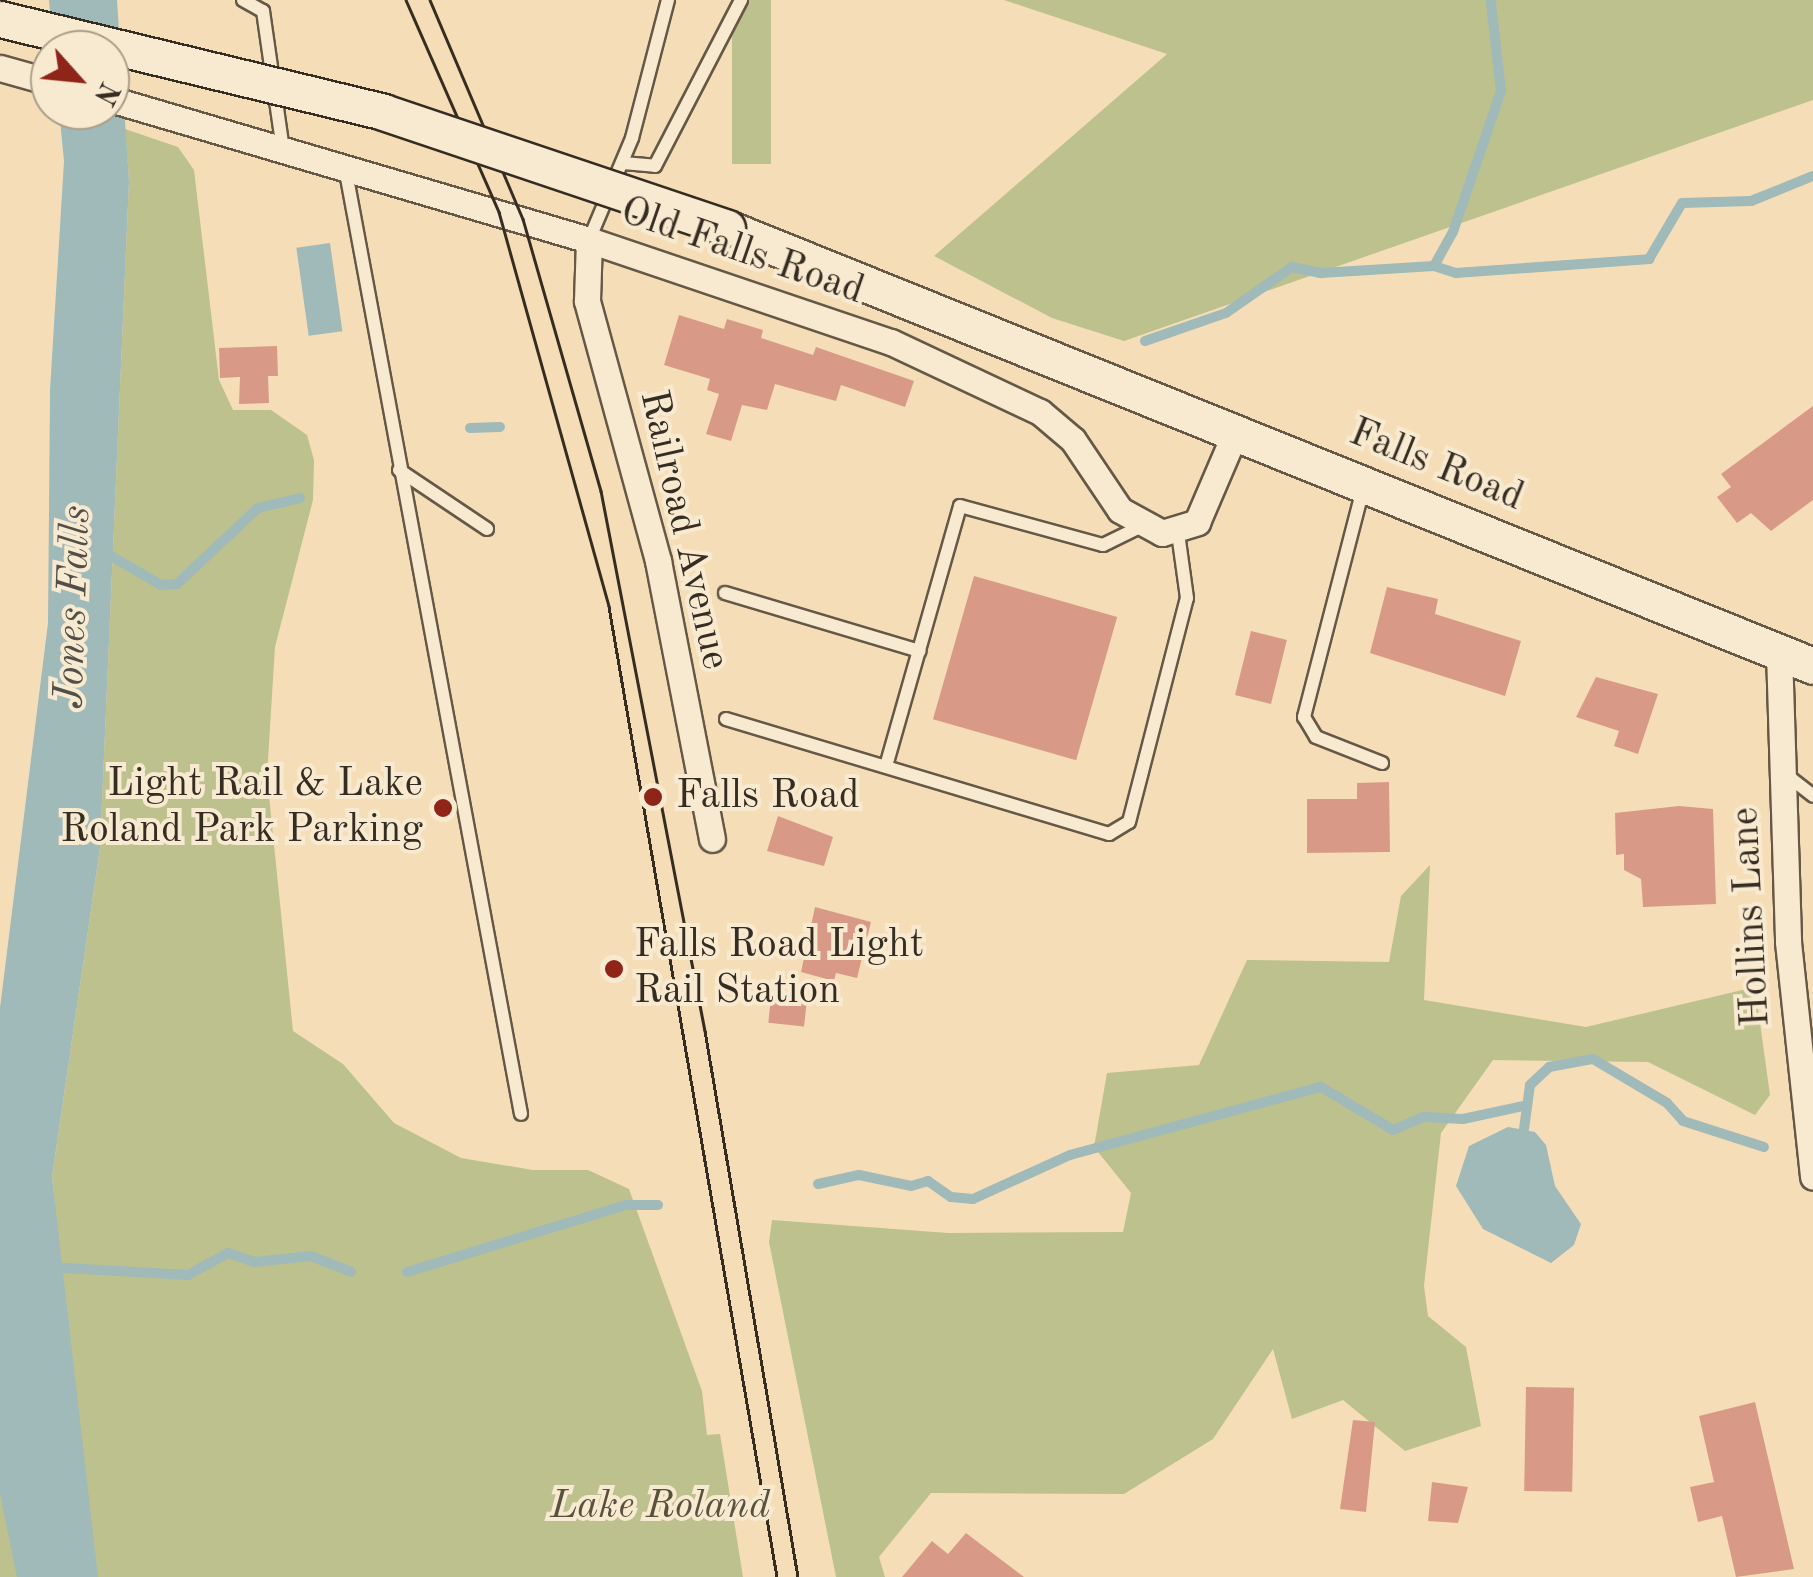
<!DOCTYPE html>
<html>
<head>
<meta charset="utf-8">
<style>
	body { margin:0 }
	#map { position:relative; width:1813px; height:1577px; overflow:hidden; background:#f5deb7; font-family:"Old Standard TT",serif }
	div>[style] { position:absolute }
	.green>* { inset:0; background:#bdc18d; transform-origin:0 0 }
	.water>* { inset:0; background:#a0b9b9; transform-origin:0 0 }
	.stream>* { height:10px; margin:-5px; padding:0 5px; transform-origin:5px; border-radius:5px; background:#a0b9b9 }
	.building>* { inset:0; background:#d89a87; transform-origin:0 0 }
	.roads { filter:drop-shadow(2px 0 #655847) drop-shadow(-2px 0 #655847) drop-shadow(0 2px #655847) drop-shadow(0 -2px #655847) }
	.service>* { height:12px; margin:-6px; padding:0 6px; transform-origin:6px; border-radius:6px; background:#f8ead0 }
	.minor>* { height:25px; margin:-12.5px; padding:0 12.5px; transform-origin:12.5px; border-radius:12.5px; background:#f8ead0 }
	.secondary>* { height:35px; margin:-17.5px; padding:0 17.5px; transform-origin:17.5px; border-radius:17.5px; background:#f8ead0 }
	.tram>* { height:2.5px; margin:-1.25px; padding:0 1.25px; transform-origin:1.25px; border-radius:1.25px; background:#352c22 }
	.bridges { filter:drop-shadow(2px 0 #352c22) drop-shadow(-2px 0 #352c22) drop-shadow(0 2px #352c22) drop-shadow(0 -2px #352c22) }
	.secondary-bridge>* { height:35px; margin:-17.5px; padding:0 17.5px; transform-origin:17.5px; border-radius:17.5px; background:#f8ead0 }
	.dots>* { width:28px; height:28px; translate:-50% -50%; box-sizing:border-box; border:5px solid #f8ead0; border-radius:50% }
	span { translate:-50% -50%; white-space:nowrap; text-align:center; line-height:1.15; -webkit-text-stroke:8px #f8ead0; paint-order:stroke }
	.street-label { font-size:40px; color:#352c22 }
	.poi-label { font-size:40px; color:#352c22 }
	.right { translate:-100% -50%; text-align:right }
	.left { translate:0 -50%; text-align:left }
	.park-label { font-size:40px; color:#57513d; font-style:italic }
	.water-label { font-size:42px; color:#504f48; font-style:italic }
	.north { position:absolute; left:30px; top:30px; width:100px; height:100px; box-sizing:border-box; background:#f8ead0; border:2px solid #aa9e8a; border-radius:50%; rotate:117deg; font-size:28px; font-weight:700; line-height:40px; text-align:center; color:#352c22 }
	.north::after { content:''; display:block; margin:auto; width:35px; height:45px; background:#8f2418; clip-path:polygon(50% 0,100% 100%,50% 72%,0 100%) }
</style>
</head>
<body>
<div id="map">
	<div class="green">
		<div style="left:732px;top:0;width:39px;height:164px"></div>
		<div style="clip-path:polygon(1004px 0,1813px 0,1813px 100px,1124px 341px,1052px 318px,934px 256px,1167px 54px)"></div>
		<div style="clip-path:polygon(125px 129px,178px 147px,194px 170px,219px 380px,233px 410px,271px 410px,307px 435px,314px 460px,313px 500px,275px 647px,267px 776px,293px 1031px,343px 1064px,394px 1123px,461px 1158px,533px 1170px,588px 1170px,629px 1189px,702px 1391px,707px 1435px,720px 1434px,743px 1577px,0 1577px,0 1479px,81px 1473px,52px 1177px,100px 848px,129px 181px)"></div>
		<div style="clip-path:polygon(1430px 865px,1424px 1000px,1586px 1027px,1755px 987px,1770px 1095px,1755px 1115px,1648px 1062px,1493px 1060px,1441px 1133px,1424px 1286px,1428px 1316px,1466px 1347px,1481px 1426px,1405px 1451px,1343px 1400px,1292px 1419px,1273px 1349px,1213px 1439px,1124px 1494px,931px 1493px,879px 1557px,885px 1577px,836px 1577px,769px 1242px,772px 1220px,948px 1233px,1123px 1232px,1131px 1193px,1094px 1147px,1107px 1073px,1199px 1065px,1247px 960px,1389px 962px,1401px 896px)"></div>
	</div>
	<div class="water">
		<div style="clip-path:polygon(49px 0,117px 0,129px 181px,100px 848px,52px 1177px,98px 1577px,17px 1577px,0 1494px,0 1008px,48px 623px,50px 390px,64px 161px,59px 110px,110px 110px,110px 50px,53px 50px)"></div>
		<div style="left:330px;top:243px;width:89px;height:34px;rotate:82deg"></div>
		<div style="clip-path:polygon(1508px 1127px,1535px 1132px,1546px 1145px,1555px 1186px,1581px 1224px,1574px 1245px,1551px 1263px,1483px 1229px,1456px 1186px,1469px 1146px)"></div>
	</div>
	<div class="stream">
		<div style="left:1434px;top:266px;width:39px;rotate:-61deg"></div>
		<div style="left:1453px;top:232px;width:149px;rotate:-71.2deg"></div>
		<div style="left:1501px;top:91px;width:89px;rotate:-96.5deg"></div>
		<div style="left:1145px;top:341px;width:86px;rotate:-19.1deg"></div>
		<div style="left:1226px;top:313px;width:80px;rotate:-34.9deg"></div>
		<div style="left:1292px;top:267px;width:30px;rotate:12deg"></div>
		<div style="left:1321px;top:273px;width:113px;rotate:-3.5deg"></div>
		<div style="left:1434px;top:266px;width:23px;rotate:18deg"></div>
		<div style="left:1456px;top:273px;width:194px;rotate:-4.1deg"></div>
		<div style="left:1649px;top:259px;width:65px;rotate:-59.5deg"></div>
		<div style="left:1682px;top:203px;width:69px;rotate:-1.7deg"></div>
		<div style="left:1751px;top:201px;width:67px;rotate:-22deg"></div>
		<div style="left:470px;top:428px;width:30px;rotate:-2deg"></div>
		<div style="left:99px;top:549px;width:72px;rotate:30.1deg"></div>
		<div style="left:161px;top:585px;width:16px;rotate:-4deg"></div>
		<div style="left:177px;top:584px;width:111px;rotate:-43.2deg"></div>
		<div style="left:258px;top:508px;width:43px;rotate:-13.4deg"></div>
		<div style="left:1524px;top:1129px;width:44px;rotate:-82.2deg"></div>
		<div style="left:1530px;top:1085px;width:26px;rotate:-43deg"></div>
		<div style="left:1549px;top:1067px;width:45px;rotate:-10.3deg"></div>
		<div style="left:1593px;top:1059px;width:86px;rotate:30.7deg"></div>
		<div style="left:1667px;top:1103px;width:24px;rotate:48deg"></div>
		<div style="left:1683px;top:1121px;width:85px;rotate:17.8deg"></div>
		<div style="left:818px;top:1184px;width:42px;rotate:-12.4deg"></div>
		<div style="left:859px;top:1175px;width:53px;rotate:11.9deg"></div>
		<div style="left:911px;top:1186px;width:18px;rotate:-16deg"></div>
		<div style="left:928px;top:1181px;width:28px;rotate:35deg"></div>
		<div style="left:951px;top:1197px;width:22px;rotate:5deg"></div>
		<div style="left:973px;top:1199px;width:107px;rotate:-24.4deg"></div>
		<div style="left:1070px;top:1155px;width:260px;rotate:-15.2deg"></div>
		<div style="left:1321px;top:1087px;width:84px;rotate:30.8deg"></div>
		<div style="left:1393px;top:1130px;width:34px;rotate:-23deg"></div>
		<div style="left:1424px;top:1117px;width:39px;rotate:3deg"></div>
		<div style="left:1463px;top:1119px;width:61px;rotate:-12.2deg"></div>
		<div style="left:48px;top:1267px;width:140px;rotate:3.3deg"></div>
		<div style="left:188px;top:1275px;width:46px;rotate:-28.8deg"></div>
		<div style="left:228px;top:1253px;width:28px;rotate:19deg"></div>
		<div style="left:254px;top:1262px;width:57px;rotate:-6deg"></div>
		<div style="left:311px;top:1256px;width:43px;rotate:21.8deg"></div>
		<div style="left:407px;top:1272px;width:229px;rotate:-17deg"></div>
		<div style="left:626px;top:1205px;width:32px"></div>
	</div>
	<div class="building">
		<div style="clip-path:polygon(679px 315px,724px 329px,727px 319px,763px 330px,761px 338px,813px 355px,816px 347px,914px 381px,905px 407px,841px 385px,836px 401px,775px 384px,767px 410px,742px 405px,731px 441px,706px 434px,719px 394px,707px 390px,710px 379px,664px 365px)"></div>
		<div style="clip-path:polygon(277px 346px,278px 376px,268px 376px,269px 403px,239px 404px,240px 377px,220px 378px,219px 348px)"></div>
		<div style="clip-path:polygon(1813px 406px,1813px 500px,1771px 531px,1751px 513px,1737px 523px,1717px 497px,1731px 487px,1721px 474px)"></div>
		<div style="left:974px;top:576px;width:149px;height:149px;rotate:16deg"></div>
		<div style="clip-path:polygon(1387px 587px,1438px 599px,1435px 614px,1521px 641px,1505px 696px,1370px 653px)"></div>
		<div style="left:1251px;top:631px;width:37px;height:66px;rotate:14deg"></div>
		<div style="clip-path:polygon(1596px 677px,1658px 694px,1638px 754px,1614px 746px,1619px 731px,1576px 717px)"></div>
		<div style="clip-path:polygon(1389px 782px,1390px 852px,1307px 853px,1307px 799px,1357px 799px,1357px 783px)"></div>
		<div style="clip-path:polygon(1679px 806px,1713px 809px,1716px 904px,1643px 907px,1641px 879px,1624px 870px,1624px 854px,1616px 855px,1615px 813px)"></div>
		<div style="clip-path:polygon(778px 816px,833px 837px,824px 866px,767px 851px)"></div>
		<div style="clip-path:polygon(815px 907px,871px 922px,857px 978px,836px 973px,834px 981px,801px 972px)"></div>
		<div style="left:771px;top:997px;width:36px;height:26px;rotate:6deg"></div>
		<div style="left:1526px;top:1387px;width:48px;height:104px;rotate:1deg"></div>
		<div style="clip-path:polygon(1755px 1402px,1794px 1569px,1736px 1577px,1722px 1516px,1698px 1522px,1690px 1487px,1714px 1482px,1699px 1416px)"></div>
		<div style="clip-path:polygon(1353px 1420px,1375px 1422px,1366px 1512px,1340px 1509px)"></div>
		<div style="clip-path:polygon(1432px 1482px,1468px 1487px,1458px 1523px,1428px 1521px)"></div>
		<div style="clip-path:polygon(966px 1533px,1024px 1577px,902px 1577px,932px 1541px,948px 1554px)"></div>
	</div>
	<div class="roads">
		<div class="service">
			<div style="left:243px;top:0;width:23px;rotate:29deg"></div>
			<div style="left:263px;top:11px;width:139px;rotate:81.8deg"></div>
			<div style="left:623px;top:163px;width:32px;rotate:5deg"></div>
			<div style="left:655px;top:166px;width:187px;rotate:-62.6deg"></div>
			<div style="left:345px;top:167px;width:963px;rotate:79.47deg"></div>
			<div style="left:589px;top:240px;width:111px;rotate:-67.1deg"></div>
			<div style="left:632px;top:138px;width:143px;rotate:-75.4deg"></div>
			<div style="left:399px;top:470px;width:106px;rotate:33.8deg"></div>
			<div style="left:1364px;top:485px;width:240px;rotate:104.5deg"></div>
			<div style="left:1304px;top:717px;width:23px;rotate:59deg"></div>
			<div style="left:1316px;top:737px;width:71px;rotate:21.5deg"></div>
			<div style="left:725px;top:593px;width:203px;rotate:16.6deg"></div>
			<div style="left:726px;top:719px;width:400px;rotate:16.7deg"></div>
			<div style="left:1109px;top:834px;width:23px;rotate:-31deg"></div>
			<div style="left:1129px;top:822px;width:231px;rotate:-75.5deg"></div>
			<div style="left:1187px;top:598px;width:66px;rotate:-97.9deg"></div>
			<div style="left:886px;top:766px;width:270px;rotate:-74.1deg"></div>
			<div style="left:960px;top:506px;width:148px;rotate:15.3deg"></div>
			<div style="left:1103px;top:545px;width:43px;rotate:-26deg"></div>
			<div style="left:1784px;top:773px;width:37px;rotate:38deg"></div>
		</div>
		<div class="minor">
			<div style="left:0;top:68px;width:52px;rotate:15.6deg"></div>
			<div style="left:110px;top:99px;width:499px;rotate:16.4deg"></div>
			<div style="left:589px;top:240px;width:319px;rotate:18.7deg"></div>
			<div style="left:891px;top:342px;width:165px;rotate:25.2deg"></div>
			<div style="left:1040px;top:412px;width:43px;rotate:40.3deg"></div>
			<div style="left:1073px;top:440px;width:84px;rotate:56.1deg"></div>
			<div style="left:1120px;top:510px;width:48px;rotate:28.7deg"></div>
			<div style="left:1162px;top:533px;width:37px;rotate:-17deg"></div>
			<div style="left:1197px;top:522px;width:99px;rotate:-66.8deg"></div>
			<div style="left:589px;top:240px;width:61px;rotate:91.9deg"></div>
			<div style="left:587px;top:301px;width:270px;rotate:74.7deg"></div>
			<div style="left:658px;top:561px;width:283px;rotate:79deg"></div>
			<div style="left:1779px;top:652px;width:290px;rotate:88.2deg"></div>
			<div style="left:1788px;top:942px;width:236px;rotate:83.9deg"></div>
		</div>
		<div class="secondary">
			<div style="left:727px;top:228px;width:1171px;rotate:21.96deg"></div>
		</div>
	</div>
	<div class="tram">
		<div style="left:406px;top:0;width:232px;rotate:66.3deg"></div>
		<div style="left:499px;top:212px;width:410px;rotate:74.4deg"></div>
		<div style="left:609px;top:607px;width:984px;rotate:80.17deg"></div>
		<div style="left:430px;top:0;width:238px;rotate:67deg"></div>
		<div style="left:523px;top:219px;width:283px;rotate:74deg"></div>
		<div style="left:601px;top:491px;width:550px;rotate:79.1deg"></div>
		<div style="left:705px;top:1031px;width:554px;rotate:80.33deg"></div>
	</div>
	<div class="bridges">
		<div class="secondary-bridge">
			<div style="left:0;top:19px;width:394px;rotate:13.6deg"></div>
			<div style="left:383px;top:112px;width:363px;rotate:18.6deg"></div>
		</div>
	</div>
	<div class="dots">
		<div style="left:653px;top:797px;background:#8f2418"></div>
		<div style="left:443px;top:808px;background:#8f2418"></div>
		<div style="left:614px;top:969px;background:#8f2418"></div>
	</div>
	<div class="street-label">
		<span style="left:742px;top:252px;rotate:19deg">Old Falls Road</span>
		<span style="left:1436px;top:466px;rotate:22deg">Falls Road</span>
		<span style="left:683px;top:530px;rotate:77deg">Railroad Avenue</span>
		<span style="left:1752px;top:917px;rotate:-93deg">Hollins Lane</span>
	</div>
	<div class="poi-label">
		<span class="right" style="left:423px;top:808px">Light Rail &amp; Lake<br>Roland Park Parking</span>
		<span class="left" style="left:676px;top:797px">Falls Road</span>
		<span class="left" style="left:634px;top:969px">Falls Road Light<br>Rail Station</span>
	</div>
	<div class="park-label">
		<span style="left:660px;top:1507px">Lake Roland</span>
	</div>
	<div class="water-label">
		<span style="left:74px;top:607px;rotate:-88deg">Jones Falls</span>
	</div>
	<div class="north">N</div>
</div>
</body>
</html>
